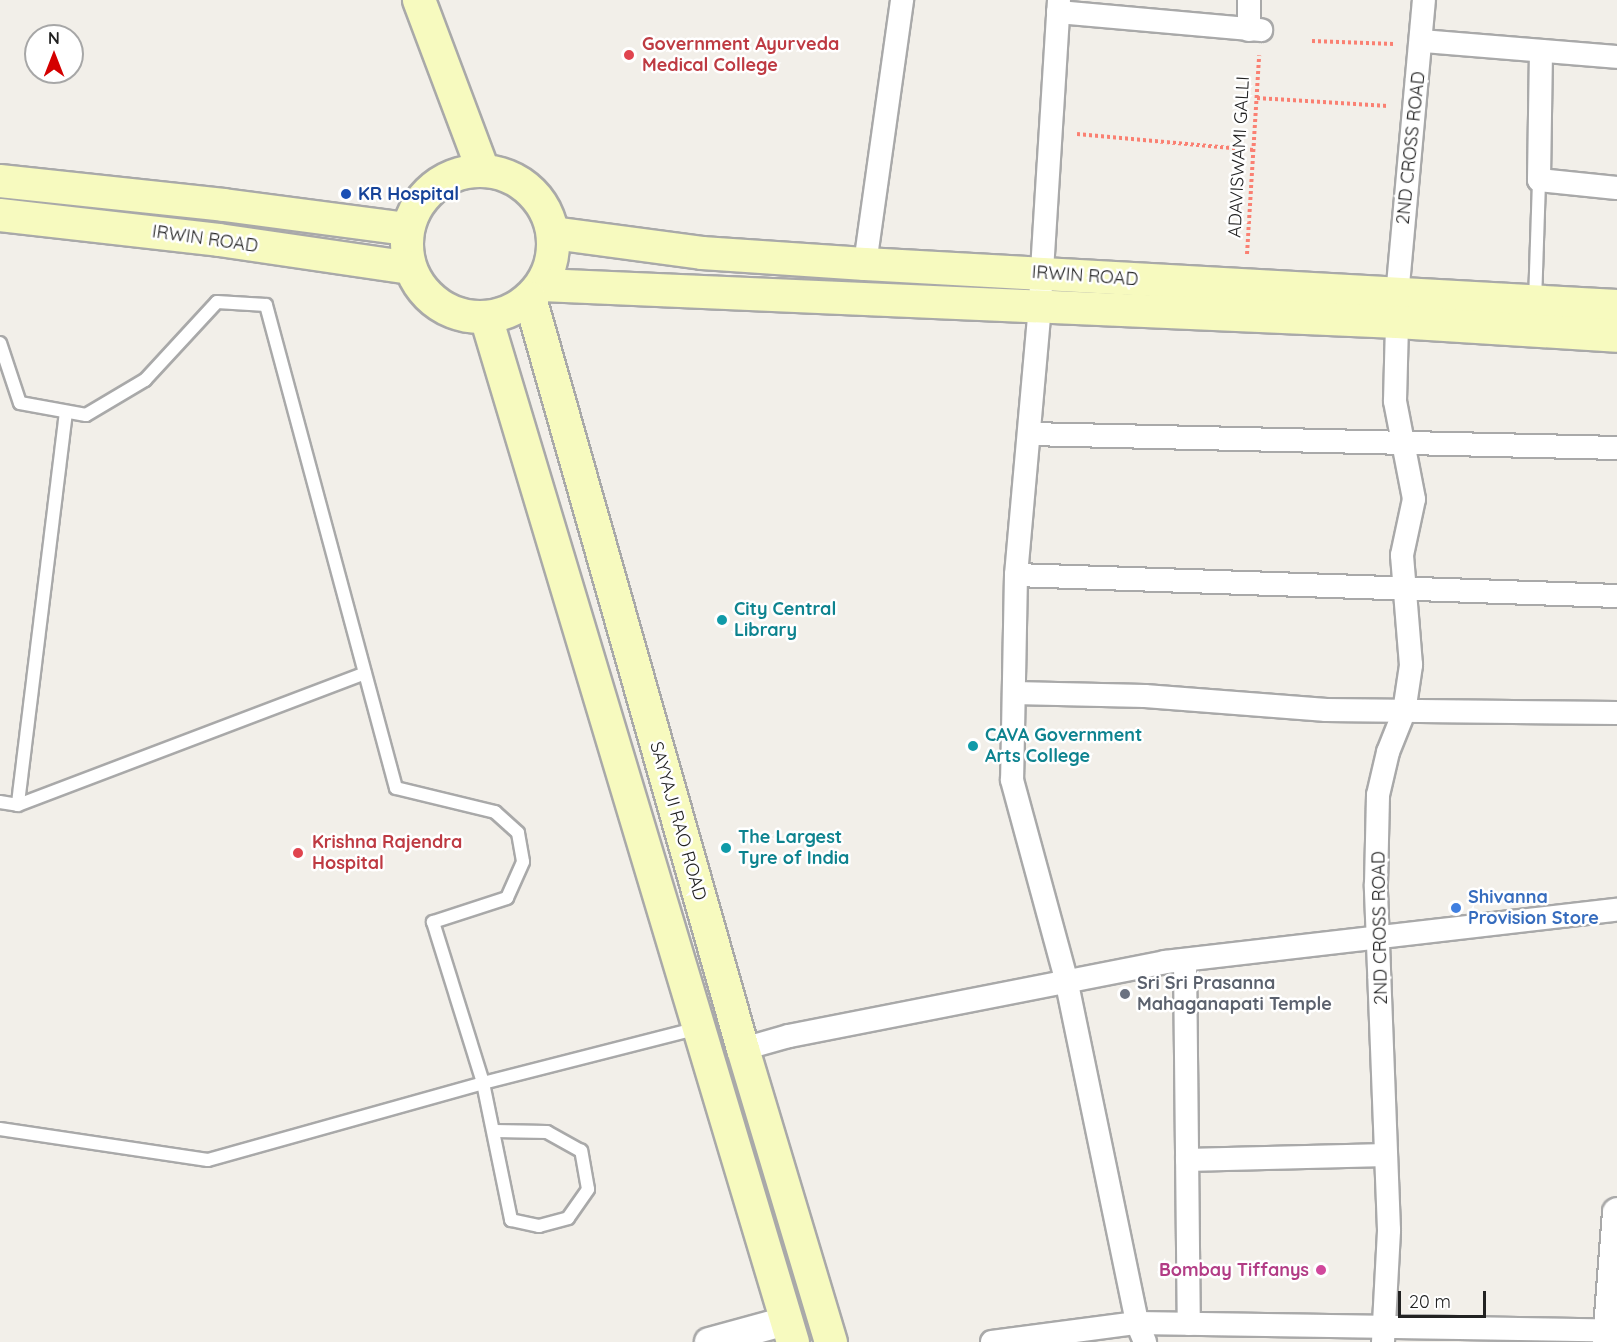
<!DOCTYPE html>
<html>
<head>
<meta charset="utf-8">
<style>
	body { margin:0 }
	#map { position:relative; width:1617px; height:1342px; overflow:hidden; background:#f2efe9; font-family:Quicksand,sans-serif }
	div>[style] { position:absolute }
	.path>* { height:4px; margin-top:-2px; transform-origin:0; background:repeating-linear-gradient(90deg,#fa8072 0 3px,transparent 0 6px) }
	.roads { filter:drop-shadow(2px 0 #a9a9a9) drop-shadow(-2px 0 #a9a9a9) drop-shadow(0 2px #a9a9a9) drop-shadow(0 -2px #a9a9a9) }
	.service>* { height:12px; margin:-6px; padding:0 6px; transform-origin:6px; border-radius:6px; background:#fff }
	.minor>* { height:22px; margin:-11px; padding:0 11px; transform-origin:11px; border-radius:11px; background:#fff }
	.tertiary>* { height:28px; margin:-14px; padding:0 14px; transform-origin:14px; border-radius:14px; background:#fff }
	.secondary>* { height:32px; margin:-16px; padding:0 16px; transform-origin:16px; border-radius:16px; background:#f7fabf }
	.secondary>.ring { margin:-16px; padding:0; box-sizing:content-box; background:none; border:32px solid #f7fabf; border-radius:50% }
	.dots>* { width:16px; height:16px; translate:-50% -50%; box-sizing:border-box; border:3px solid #fff; border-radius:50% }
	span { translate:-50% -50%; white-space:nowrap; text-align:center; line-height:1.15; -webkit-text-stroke:5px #fff; paint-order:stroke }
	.health-label { font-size:18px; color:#be3a42; font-weight:700 }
	.left { translate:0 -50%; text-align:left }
	.street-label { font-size:18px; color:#222 }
	.transit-label { font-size:18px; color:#164399; font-weight:700 }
	.culture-label { font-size:18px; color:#0d838f; font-weight:700 }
	.shop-label { font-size:18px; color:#366cbe; font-weight:700 }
	.worship-label { font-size:18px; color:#5b616d; font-weight:700 }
	.hotel-label { font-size:18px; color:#b23c85; font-weight:700 }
	.right { translate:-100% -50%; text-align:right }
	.north { position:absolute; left:24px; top:24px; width:60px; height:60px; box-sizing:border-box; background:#fff; border:2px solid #a7a7a7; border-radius:50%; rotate:0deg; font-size:16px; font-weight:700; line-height:24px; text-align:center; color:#222 }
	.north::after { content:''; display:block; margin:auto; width:21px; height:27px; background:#d40000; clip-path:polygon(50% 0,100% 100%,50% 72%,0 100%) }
	.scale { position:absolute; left:1398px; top:1291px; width:88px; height:27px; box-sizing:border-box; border:3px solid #222; border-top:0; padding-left:8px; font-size:18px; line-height:21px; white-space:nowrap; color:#222; -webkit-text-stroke:4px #fff; paint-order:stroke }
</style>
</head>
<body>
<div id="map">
	<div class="path">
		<div style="left:1312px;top:41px;width:82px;rotate:2.1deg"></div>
		<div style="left:1257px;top:98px;width:131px;rotate:3.5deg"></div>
		<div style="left:1077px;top:134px;width:177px;rotate:5.2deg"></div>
		<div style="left:1247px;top:254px;width:199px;rotate:-86.5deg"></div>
	</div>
	<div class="roads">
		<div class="service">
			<div style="left:1535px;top:302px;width:122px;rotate:-88.1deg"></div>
			<div style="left:0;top:343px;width:63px;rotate:71.6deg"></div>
			<div style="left:20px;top:403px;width:67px;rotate:10.3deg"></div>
			<div style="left:86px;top:415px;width:69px;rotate:-30.7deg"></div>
			<div style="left:145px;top:380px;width:106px;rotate:-47.3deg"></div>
			<div style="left:217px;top:302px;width:49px;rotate:3.5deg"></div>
			<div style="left:266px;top:305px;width:500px;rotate:74.94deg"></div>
			<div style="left:396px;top:788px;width:102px;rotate:13.6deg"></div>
			<div style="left:495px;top:812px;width:31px;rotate:42deg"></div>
			<div style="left:518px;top:833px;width:29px;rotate:80deg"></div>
			<div style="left:523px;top:862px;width:39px;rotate:114deg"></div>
			<div style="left:507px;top:898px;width:78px;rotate:162deg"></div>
			<div style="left:433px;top:922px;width:169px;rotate:72.7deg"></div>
			<div style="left:483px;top:1083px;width:223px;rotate:-14.3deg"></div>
			<div style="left:66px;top:412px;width:396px;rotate:97deg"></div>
			<div style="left:18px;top:805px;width:371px;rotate:-20.8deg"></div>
			<div style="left:0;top:802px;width:18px;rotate:9deg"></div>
			<div style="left:0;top:1129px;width:210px;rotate:8.5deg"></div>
			<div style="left:208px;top:1160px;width:286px;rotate:-15.6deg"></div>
			<div style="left:483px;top:1083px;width:140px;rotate:78.4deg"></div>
			<div style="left:511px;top:1220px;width:29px;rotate:12deg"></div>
			<div style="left:539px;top:1226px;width:30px;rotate:-15deg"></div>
			<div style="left:568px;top:1218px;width:35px;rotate:-55deg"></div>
			<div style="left:588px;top:1189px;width:39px;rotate:-100deg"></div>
			<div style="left:581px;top:1151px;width:39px;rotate:-151deg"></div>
			<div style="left:547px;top:1132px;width:52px;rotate:-178.9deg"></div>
		</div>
		<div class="minor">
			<div style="left:1059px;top:0;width:307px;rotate:93.6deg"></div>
			<div style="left:1040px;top:306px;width:270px;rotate:95.1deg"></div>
			<div style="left:1016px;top:575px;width:205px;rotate:91.1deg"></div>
			<div style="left:1012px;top:780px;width:206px;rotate:74.8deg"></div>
			<div style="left:1066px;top:979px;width:351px;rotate:78.3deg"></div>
			<div style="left:1137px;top:1323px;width:21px;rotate:67deg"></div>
			<div style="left:1058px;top:12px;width:204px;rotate:5.1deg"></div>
			<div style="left:1249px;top:30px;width:30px;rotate:-90deg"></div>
			<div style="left:1423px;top:41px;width:195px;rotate:4.7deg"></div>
			<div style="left:1541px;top:51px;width:129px;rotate:90.9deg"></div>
			<div style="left:1539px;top:180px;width:78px;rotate:5.9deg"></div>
			<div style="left:865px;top:264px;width:267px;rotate:-82deg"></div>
			<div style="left:1397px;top:296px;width:297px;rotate:-84.8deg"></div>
			<div style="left:1029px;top:434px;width:588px;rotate:1.36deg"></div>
			<div style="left:1016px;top:575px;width:601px;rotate:2deg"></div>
			<div style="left:1014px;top:693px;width:131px;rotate:1.3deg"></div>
			<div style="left:1145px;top:696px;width:182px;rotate:4.4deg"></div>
			<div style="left:1326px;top:710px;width:291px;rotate:0.6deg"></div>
			<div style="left:1185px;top:960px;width:364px;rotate:89.4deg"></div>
			<div style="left:743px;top:1049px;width:48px;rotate:-15.8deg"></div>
			<div style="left:789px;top:1036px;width:383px;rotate:-11.1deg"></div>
			<div style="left:1165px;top:962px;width:455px;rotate:-6.6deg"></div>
			<div style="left:1187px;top:1160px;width:199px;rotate:-1.4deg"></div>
			<div style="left:992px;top:1342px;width:146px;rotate:-7.5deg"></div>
			<div style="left:1137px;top:1323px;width:471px;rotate:0.9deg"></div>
			<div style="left:1383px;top:1342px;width:112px;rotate:-86.9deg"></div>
			<div style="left:1389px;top:1230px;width:346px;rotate:-92.2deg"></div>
			<div style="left:1376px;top:884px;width:89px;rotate:-88.7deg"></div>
			<div style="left:1378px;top:795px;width:44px;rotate:-76.9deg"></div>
			<div style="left:1388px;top:752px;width:43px;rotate:-68.2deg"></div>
			<div style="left:1404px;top:712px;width:48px;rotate:-81.5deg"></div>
			<div style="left:1411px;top:665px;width:110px;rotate:-94.7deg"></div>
			<div style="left:1402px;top:555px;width:57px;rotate:-77.9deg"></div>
			<div style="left:1414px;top:499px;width:100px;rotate:-101deg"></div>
			<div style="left:1395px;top:401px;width:79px;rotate:-88.5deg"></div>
		</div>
		<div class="tertiary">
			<div style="left:709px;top:1342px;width:80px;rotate:-15.3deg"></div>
			<div style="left:1607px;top:1342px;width:130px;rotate:-85.6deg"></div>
		</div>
		<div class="secondary">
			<div style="left:419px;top:0;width:182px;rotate:69.4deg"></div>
			<div class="ring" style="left:407px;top:171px;width:114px;height:114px"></div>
			<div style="left:0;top:181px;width:225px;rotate:6.1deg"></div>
			<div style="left:224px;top:205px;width:185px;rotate:7.5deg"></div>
			<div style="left:0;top:215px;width:220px;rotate:6.5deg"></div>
			<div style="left:219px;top:240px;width:193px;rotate:8.3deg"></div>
			<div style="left:553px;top:233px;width:150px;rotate:7.6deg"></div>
			<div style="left:702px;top:253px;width:163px;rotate:3.9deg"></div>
			<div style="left:865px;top:264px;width:753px;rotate:3.2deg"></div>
			<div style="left:542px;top:285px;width:856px;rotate:2.48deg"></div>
			<div style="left:1397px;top:322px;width:220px;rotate:3.6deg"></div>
			<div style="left:530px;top:298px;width:781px;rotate:74.17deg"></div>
			<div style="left:743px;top:1049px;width:306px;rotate:73.3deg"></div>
			<div style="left:486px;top:317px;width:1070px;rotate:73.33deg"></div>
		</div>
	</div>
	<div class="dots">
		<div style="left:629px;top:55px;background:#e0444e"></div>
		<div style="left:346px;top:194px;background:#1a4fb4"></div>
		<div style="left:722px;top:620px;background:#0f9aa8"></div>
		<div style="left:973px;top:746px;background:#0f9aa8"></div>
		<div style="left:726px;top:848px;background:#0f9aa8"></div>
		<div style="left:298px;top:853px;background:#e0444e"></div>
		<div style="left:1456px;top:908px;background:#3f7fe0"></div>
		<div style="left:1125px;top:994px;background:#6b7280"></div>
		<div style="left:1321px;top:1270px;background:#d1479c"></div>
	</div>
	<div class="health-label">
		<span class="left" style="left:642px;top:55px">Government Ayurveda<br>Medical College</span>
		<span class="left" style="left:312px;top:853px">Krishna Rajendra<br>Hospital</span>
	</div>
	<div class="street-label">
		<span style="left:1411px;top:148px;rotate:-84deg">2ND CROSS ROAD</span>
		<span style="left:1239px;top:157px;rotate:-87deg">ADAVISWAMI GALLI</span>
		<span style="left:205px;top:239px;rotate:8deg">IRWIN ROAD</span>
		<span style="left:1085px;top:276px;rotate:4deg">IRWIN ROAD</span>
		<span style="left:678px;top:821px;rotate:74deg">SAYYAJI RAO ROAD</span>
		<span style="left:1380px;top:928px;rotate:-91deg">2ND CROSS ROAD</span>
	</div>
	<div class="transit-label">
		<span class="left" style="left:358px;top:194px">KR Hospital</span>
	</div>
	<div class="culture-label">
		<span class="left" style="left:734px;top:620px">City Central<br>Library</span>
		<span class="left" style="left:985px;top:746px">CAVA Government<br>Arts College</span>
		<span class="left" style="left:738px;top:848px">The Largest<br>Tyre of India</span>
	</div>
	<div class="shop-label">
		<span class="left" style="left:1468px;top:908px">Shivanna<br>Provision Store</span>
	</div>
	<div class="worship-label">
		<span class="left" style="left:1137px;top:994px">Sri Sri Prasanna<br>Mahaganapati Temple</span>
	</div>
	<div class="hotel-label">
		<span class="right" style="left:1309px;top:1270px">Bombay Tiffanys</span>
	</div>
	<div class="north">N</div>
	<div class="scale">20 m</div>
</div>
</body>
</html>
